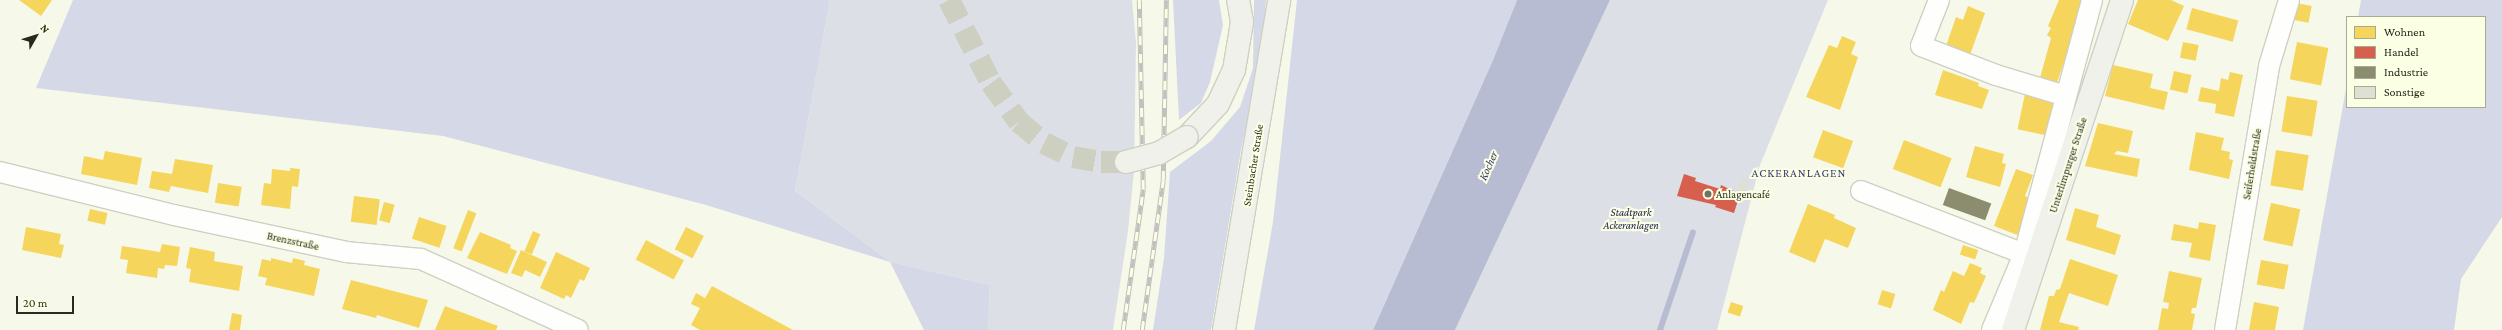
<!DOCTYPE html>
<html>
<head>
<meta charset="utf-8">
<style>
	body { margin:0 }
	#map { position:relative; width:2502px; height:330px; overflow:hidden; background:#f6f9e9; font-family:"Crimson Pro",serif }
	div>[style] { position:absolute }
	.green>* { inset:0; background:#dcdfe6 }
	.forest>* { inset:0; background:#d5d9e7 }
	.water>* { inset:0; background:#b8bcd2 }
	.homes>* { inset:0; background:#f6d55c; transform-origin:0 0 }
	.shops>* { inset:0; background:#d6604d }
	.industry>* { inset:0; background:#8c8c6e; transform-origin:0 0 }
	.stream>* { height:6px; margin:-3px; padding:0 3px; transform-origin:3px; border-radius:3px; background:#b8bcd2 }
	.building>* { inset:0; background:#dde0d2; transform-origin:0 0 }
	.secondary-tunnel>* { height:22px; margin-top:-11px; transform-origin:0; background:repeating-linear-gradient(90deg,#cdd0c0 0 22px,transparent 0 33px) }
	.roads { filter:drop-shadow(1px 0 #ced0c2) drop-shadow(-1px 0 #ced0c2) drop-shadow(0 1px #ced0c2) drop-shadow(0 -1px #ced0c2) }
	.street>* { height:20px; margin:-10px; padding:0 10px; transform-origin:10px; border-radius:10px; background:#fefefc }
	.secondary>* { height:22px; margin:-11px; padding:0 11px; transform-origin:11px; border-radius:11px; background:#f1f1ec }
	.rail>* { height:4.5px; margin-top:-2.25px; transform-origin:0; background:repeating-linear-gradient(90deg,#fbffe3 0 9px,#c0c1bd 0 18px); box-sizing:border-box; border-block:1px solid #c0c1bd }
	.bridges { filter:drop-shadow(1px 0 #ced0c2) drop-shadow(-1px 0 #ced0c2) drop-shadow(0 1px #ced0c2) drop-shadow(0 -1px #ced0c2) }
	.secondary-bridge>* { height:22px; margin:-11px; padding:0 11px; transform-origin:11px; border-radius:11px; background:#f1f1ec }
	.dots>* { width:11px; height:11px; translate:-50% -50%; box-sizing:border-box; border:2px solid #fbffe3; border-radius:50% }
	span { translate:-50% -50%; white-space:nowrap; text-align:center; line-height:1.15; -webkit-text-stroke:4px #fbffe3; paint-order:stroke }
	.street-label { font-size:11px; color:#292a1d }
	.poi-label { font-size:11px; color:#292a1d }
	.left { translate:0 -50%; text-align:left }
	.park-label { font-size:11px; color:#242353; font-style:italic }
	.water-label { font-size:12px; color:#3a3b6e; font-style:italic }
	.neighbourhood-label { font-size:12px; color:#3e3e7b; letter-spacing:1px }
	.legend { position:absolute; left:2346px; top:16px; width:140px; height:92px; box-sizing:border-box; background:#fbffe3; border:1px solid #a7aa94; margin:0; padding:5px 7px; list-style:none; font-size:12px; color:#292a1d }
	.legend li { display:flex; align-items:center; gap:8px; height:20px }
	.legend b { width:20px; border:1px solid #a7aa94 }
	.north { position:absolute; left:16px; top:16px; width:40px; height:40px; -webkit-text-stroke:3px #fbffe3; paint-order:stroke; rotate:51deg; font-size:11px; font-weight:700; line-height:16px; text-align:center; color:#292a1d }
	.north::after { content:''; display:block; margin:auto; width:14px; height:18px; background:#292a1d; clip-path:polygon(50% 0,100% 100%,50% 72%,0 100%) }
	.scale { position:absolute; left:16px; top:296px; width:58px; height:18px; box-sizing:border-box; border:2px solid #292a1d; border-top:0; padding-left:5px; font-size:12px; line-height:14px; white-space:nowrap; color:#292a1d; -webkit-text-stroke:3px #fbffe3; paint-order:stroke }
</style>
</head>
<body>
<div id="map">
	<div class="green">
		<div style="clip-path:polygon(830px 0,1132px 0,1136px 43px,1134px 171px,1128px 231px,1113px 330px,988px 330px,990px 285px,891px 262px,795px 191px)"></div>
		<div style="clip-path:polygon(1610px 0,1828px 0,1760px 165px,1717px 330px,1455px 330px)"></div>
	</div>
	<div class="forest">
		<div style="clip-path:polygon(73px 0,830px 0,795px 191px,891px 262px,990px 285px,988px 330px,924px 330px,890px 262px,706px 205px,443px 136px,36px 88px)"></div>
		<div style="clip-path:polygon(1173px 0,1219px 0,1223px 25px,1210px 82px,1201px 103px,1179px 120px)"></div>
		<div style="clip-path:polygon(1254px 0,1266px 0,1260px 65px,1241px 150px,1211px 330px,1153px 330px,1164px 258px,1170px 172px,1211px 141px,1240px 107px,1253px 68px)"></div>
		<div style="clip-path:polygon(1297px 0,1517px 0,1493px 60px,1373px 330px,1254px 330px,1273px 222px)"></div>
		<div style="clip-path:polygon(2361px 0,2502px 0,2502px 217px,2461px 279px,2454px 330px,2303px 330px,2347px 83px,2347px 107px,2485px 107px,2485px 17px,2358px 17px)"></div>
	</div>
	<div class="water">
		<div style="clip-path:polygon(1517px 0,1610px 0,1455px 330px,1373px 330px,1493px 60px)"></div>
	</div>
	<div class="homes">
		<div style="clip-path:polygon(19px 0,52px 0,41px 16px)"></div>
		<div style="clip-path:polygon(2059px 0,2084px 0,2057px 83px,2040px 78px,2051px 38px,2047px 35px,2051px 28px,2048px 26px)"></div>
		<div style="clip-path:polygon(2138px 0,2171px 0,2184px 6px,2168px 41px,2128px 24px)"></div>
		<div style="left:2296px;top:3px;width:16px;height:17px;rotate:11deg"></div>
		<div style="clip-path:polygon(1968px 6px,1985px 13px,1970px 55px,1946px 46px,1956px 17px,1963px 20px)"></div>
		<div style="left:2192px;top:8px;width:48px;height:22px;rotate:15deg"></div>
		<div style="clip-path:polygon(1842px 36px,1856px 42px,1851px 54px,1858px 57px,1840px 110px,1806px 97px,1829px 45px,1837px 48px)"></div>
		<div style="left:2183px;top:42px;width:16px;height:16px;rotate:11deg"></div>
		<div style="left:2297px;top:42px;width:32px;height:38px;rotate:11deg"></div>
		<div style="clip-path:polygon(2113px 65px,2153px 74px,2150px 88px,2168px 92px,2164px 110px,2105px 96px)"></div>
		<div style="clip-path:polygon(1943px 70px,1979px 83px,1978px 86px,1989px 90px,1982px 109px,1935px 95px)"></div>
		<div style="left:2174px;top:71px;width:18px;height:19px;rotate:13deg"></div>
		<div style="clip-path:polygon(2230px 72px,2243px 75px,2234px 117px,2215px 113px,2216px 104px,2198px 101px,2201px 87px,2219px 91px,2221px 78px,2228px 80px)"></div>
		<div style="left:2025px;top:94px;width:30px;height:36px;rotate:12deg"></div>
		<div style="left:2287px;top:96px;width:31px;height:36px;rotate:9deg"></div>
		<div style="clip-path:polygon(2098px 123px,2133px 131px,2128px 153px,2117px 151px,2114px 154px,2140px 159px,2137px 177px,2085px 166px)"></div>
		<div style="left:1823px;top:130px;width:32px;height:29px;rotate:20deg"></div>
		<div style="clip-path:polygon(2196px 132px,2224px 138px,2221px 150px,2230px 152px,2229px 159px,2233px 160px,2229px 179px,2189px 170px)"></div>
		<div style="left:1904px;top:140px;width:51px;height:31px;rotate:21deg"></div>
		<div style="clip-path:polygon(1975px 146px,2004px 154px,2002px 163px,2006px 164px,2000px 187px,1966px 177px)"></div>
		<div style="left:2276px;top:150px;width:33px;height:36px;rotate:9deg"></div>
		<div style="clip-path:polygon(105px 151px,142px 158px,137px 185px,81px 174px,84px 156px,103px 160px)"></div>
		<div style="clip-path:polygon(175px 159px,213px 165px,208px 193px,171px 186px,169px 192px,149px 188px,152px 171px,172px 174px)"></div>
		<div style="clip-path:polygon(290px 168px,300px 169px,298px 187px,292px 186px,290px 209px,261px 205px,264px 183px,271px 184px,272px 169px,290px 171px)"></div>
		<div style="clip-path:polygon(2016px 169px,2033px 175px,2025px 196px,2034px 200px,2020px 236px,1994px 226px)"></div>
		<div style="left:218px;top:183px;width:24px;height:20px;rotate:9deg"></div>
		<div style="left:354px;top:196px;width:26px;height:26px;rotate:7deg"></div>
		<div style="left:384px;top:202px;width:11px;height:19px;rotate:15deg"></div>
		<div style="left:2271px;top:203px;width:30px;height:38px;rotate:12deg"></div>
		<div style="clip-path:polygon(1808px 204px,1835px 215px,1834px 218px,1856px 228px,1848px 248px,1825px 239px,1815px 263px,1789px 252px)"></div>
		<div style="clip-path:polygon(2075px 208px,2099px 215px,2096px 227px,2121px 235px,2115px 255px,2066px 240px)"></div>
		<div style="left:90px;top:209px;width:18px;height:12px;rotate:13deg"></div>
		<div style="left:468px;top:210px;width:9px;height:41px;rotate:21deg"></div>
		<div style="left:419px;top:217px;width:29px;height:23px;rotate:18deg"></div>
		<div style="clip-path:polygon(2199px 222px,2216px 225px,2210px 261px,2189px 257px,2192px 243px,2171px 240px,2174px 224px,2198px 229px)"></div>
		<div style="clip-path:polygon(26px 227px,61px 234px,59px 244px,64px 245px,61px 258px,22px 250px)"></div>
		<div style="left:686px;top:227px;width:20px;height:25px;rotate:27deg"></div>
		<div style="left:533px;top:231px;width:8px;height:22px;rotate:23deg"></div>
		<div style="clip-path:polygon(480px 232px,511px 245px,510px 248px,517px 251px,507px 274px,467px 258px)"></div>
		<div style="left:646px;top:240px;width:43px;height:22px;rotate:28deg"></div>
		<div style="clip-path:polygon(162px 244px,180px 247px,177px 266px,165px 265px,164px 269px,158px 268px,157px 278px,126px 273px,128px 260px,120px 259px,122px 246px,160px 252px)"></div>
		<div style="left:1963px;top:245px;width:16px;height:10px;rotate:18deg"></div>
		<div style="clip-path:polygon(190px 247px,215px 252px,214px 261px,243px 266px,239px 291px,189px 282px,191px 269px,186px 268px)"></div>
		<div style="clip-path:polygon(521px 250px,547px 262px,540px 277px,525px 270px,522px 277px,511px 273px)"></div>
		<div style="clip-path:polygon(556px 252px,590px 268px,584px 281px,580px 279px,571px 298px,566px 295px,564px 299px,540px 288px)"></div>
		<div style="clip-path:polygon(271px 258px,292px 263px,293px 258px,305px 261px,304px 265px,320px 269px,314px 296px,265px 285px,267px 278px,258px 276px,262px 259px,271px 261px)"></div>
		<div style="clip-path:polygon(2070px 259px,2118px 275px,2108px 306px,2069px 293px,2059px 322px,2079px 327px,2078px 330px,2040px 330px,2049px 296px,2054px 296px,2056px 290px,2060px 289px)"></div>
		<div style="left:2261px;top:260px;width:28px;height:25px;rotate:10deg"></div>
		<div style="clip-path:polygon(1970px 263px,1982px 268px,1980px 273px,1986px 276px,1974px 303px,1970px 302px,1961px 324px,1933px 310px,1941px 290px,1944px 292px,1953px 271px,1964px 276px)"></div>
		<div style="clip-path:polygon(2169px 271px,2202px 278px,2196px 308px,2192px 308px,2191px 313px,2195px 314px,2192px 330px,2158px 330px,2162px 308px,2168px 309px,2169px 303px,2163px 302px)"></div>
		<div style="clip-path:polygon(351px 280px,428px 300px,419px 328px,377px 315px,376px 318px,342px 309px)"></div>
		<div style="clip-path:polygon(712px 286px,793px 330px,700px 330px,691px 325px,700px 308px,691px 304px,696px 293px,705px 298px)"></div>
		<div style="left:1882px;top:290px;width:14px;height:15px;rotate:17deg"></div>
		<div style="left:1731px;top:302px;width:13px;height:11px;rotate:18deg"></div>
		<div style="clip-path:polygon(2254px 302px,2279px 307px,2275px 330px,2249px 330px)"></div>
		<div style="clip-path:polygon(445px 306px,498px 326px,496px 330px,435px 330px)"></div>
		<div style="clip-path:polygon(232px 313px,242px 315px,240px 330px,229px 330px)"></div>
	</div>
	<div class="shops">
		<div style="clip-path:polygon(1684px 174px,1696px 178px,1695px 181px,1720px 189px,1721px 185px,1740px 194px,1734px 213px,1715px 207px,1716px 205px,1677px 196px)"></div>
	</div>
	<div class="industry">
		<div style="left:1949px;top:188px;width:45px;height:18px;rotate:20deg"></div>
	</div>
	<div class="stream">
		<div style="left:1660px;top:330px;width:103px;rotate:-71.4deg"></div>
	</div>
	<div class="building">
		<div style="left:1741px;top:178px;width:7px;height:16px;rotate:16deg"></div>
	</div>
	<div class="secondary-tunnel">
		<div style="left:949px;top:0;width:93px;rotate:63.2deg"></div>
		<div style="left:991px;top:83px;width:48px;rotate:54.3deg"></div>
		<div style="left:1019px;top:122px;width:33px;rotate:40deg"></div>
		<div style="left:1044px;top:143px;width:32px;rotate:26deg"></div>
		<div style="left:1073px;top:157px;width:28px;rotate:10deg"></div>
		<div style="left:1101px;top:162px;width:25px"></div>
	</div>
	<div class="roads">
		<div class="street">
			<div style="left:1939px;top:0;width:49px;rotate:111.4deg"></div>
			<div style="left:1921px;top:46px;width:80px;rotate:21.1deg"></div>
			<div style="left:1996px;top:75px;width:73px;rotate:16.7deg"></div>
			<div style="left:0;top:172px;width:179px;rotate:13.9deg"></div>
			<div style="left:174px;top:215px;width:176px;rotate:12.1deg"></div>
			<div style="left:346px;top:252px;width:75px;rotate:5.3deg"></div>
			<div style="left:421px;top:259px;width:172px;rotate:24.3deg"></div>
			<div style="left:1861px;top:191px;width:175px;rotate:21.1deg"></div>
			<div style="left:1992px;top:330px;width:82px;rotate:-67.2deg"></div>
			<div style="left:2024px;top:254px;width:263px;rotate:-75deg"></div>
			<div style="left:2225px;top:330px;width:268px;rotate:-80.5deg"></div>
			<div style="left:2269px;top:66px;width:69px;rotate:-73.1deg"></div>
		</div>
		<div class="secondary">
			<div style="left:1187px;top:137px;width:45px;rotate:-46.8deg"></div>
			<div style="left:1218px;top:104px;width:38px;rotate:-65deg"></div>
			<div style="left:1234px;top:70px;width:49px;rotate:-80.5deg"></div>
			<div style="left:1242px;top:22px;width:22px;rotate:-100deg"></div>
			<div style="left:1224px;top:330px;width:335px;rotate:-80.5deg"></div>
			<div style="left:2013px;top:330px;width:348px;rotate:-71.7deg"></div>
		</div>
	</div>
	<div class="rail">
		<div style="left:1123px;top:330px;width:142px;rotate:-81.9deg"></div>
		<div style="left:1143px;top:189px;width:189px;rotate:-91.2deg"></div>
		<div style="left:1142px;top:330px;width:151px;rotate:-82deg"></div>
		<div style="left:1163px;top:180px;width:180px;rotate:-89deg"></div>
	</div>
	<div class="bridges">
		<div class="secondary-bridge">
			<div style="left:1126px;top:162px;width:34px;rotate:-15deg"></div>
			<div style="left:1159px;top:153px;width:32px;rotate:-30deg"></div>
		</div>
	</div>
	<div class="dots">
		<div style="left:1708px;top:194px;background:#717264"></div>
	</div>
	<div class="street-label">
		<span style="left:2252px;top:164px;rotate:-81deg">Seiferheldstraße</span>
		<span style="left:1253px;top:165px;rotate:-81deg">Steinbacher Straße</span>
		<span style="left:2068px;top:165px;rotate:-72deg">Unterlimpurger Straße</span>
		<span style="left:293px;top:241px;rotate:12deg">Brenzstraße</span>
	</div>
	<div class="poi-label">
		<span class="left" style="left:1716px;top:194px">Anlagencafé</span>
	</div>
	<div class="park-label">
		<span style="left:1631px;top:219px">Stadtpark<br>Ackeranlagen</span>
	</div>
	<div class="water-label">
		<span style="left:1489px;top:166px;rotate:-66deg">Kocher</span>
	</div>
	<div class="neighbourhood-label">
		<span style="left:1799px;top:174px">ACKERANLAGEN</span>
	</div>
	<ul class="legend">
	<li><b style="height:11px;background:#f6d55c"></b>Wohnen</li>
	<li><b style="height:11px;background:#d6604d"></b>Handel</li>
	<li><b style="height:11px;background:#8c8c6e"></b>Industrie</li>
	<li><b style="height:11px;background:#dde0d2"></b>Sonstige</li>
	</ul>
	<div class="north">N</div>
	<div class="scale">20 m</div>
</div>
</body>
</html>
